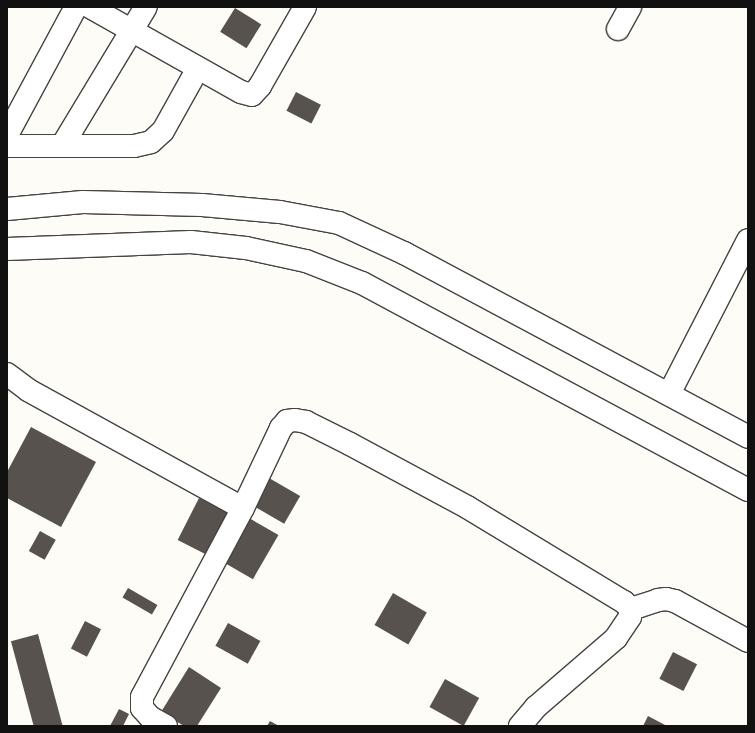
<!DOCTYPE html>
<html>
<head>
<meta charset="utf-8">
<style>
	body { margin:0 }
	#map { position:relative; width:755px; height:733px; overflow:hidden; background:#fefcf6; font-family:Lora,serif }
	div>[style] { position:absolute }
	.building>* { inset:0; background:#58524e; transform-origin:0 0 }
	.roads { filter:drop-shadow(1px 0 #444) drop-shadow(-1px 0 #444) drop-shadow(0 1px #444) drop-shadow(0 -1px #444) }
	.minor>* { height:22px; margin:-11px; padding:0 11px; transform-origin:11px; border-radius:11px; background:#fff }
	span { translate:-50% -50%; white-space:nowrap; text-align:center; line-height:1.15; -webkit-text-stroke:4px #fff; paint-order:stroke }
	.frame { position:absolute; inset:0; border:8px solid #111; pointer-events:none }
</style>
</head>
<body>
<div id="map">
	<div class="building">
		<div style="left:235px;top:8px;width:31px;height:28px;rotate:32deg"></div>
		<div style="left:296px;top:92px;width:28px;height:21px;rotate:27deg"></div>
		<div style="clip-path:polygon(31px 427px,96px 462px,61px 527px,7px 498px,7px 472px)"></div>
		<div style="left:269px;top:478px;width:36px;height:32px;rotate:30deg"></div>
		<div style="left:199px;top:498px;width:37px;height:47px;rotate:27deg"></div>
		<div style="left:249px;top:518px;width:34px;height:51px;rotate:30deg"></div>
		<div style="left:40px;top:531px;width:18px;height:23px;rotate:29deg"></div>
		<div style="left:128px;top:588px;width:34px;height:11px;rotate:30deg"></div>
		<div style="left:393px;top:593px;width:39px;height:37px;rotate:30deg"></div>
		<div style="left:85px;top:621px;width:18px;height:31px;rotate:27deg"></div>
		<div style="left:228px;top:623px;width:37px;height:26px;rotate:29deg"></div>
		<div style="left:38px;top:634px;width:95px;height:28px;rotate:75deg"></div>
		<div style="left:673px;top:652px;width:27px;height:30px;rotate:27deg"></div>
		<div style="clip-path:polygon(189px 667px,221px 688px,197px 726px,184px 726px,161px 712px)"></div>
		<div style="left:445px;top:679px;width:39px;height:32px;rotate:29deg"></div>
		<div style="clip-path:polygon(119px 709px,129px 714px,123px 726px,110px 726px)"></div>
		<div style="clip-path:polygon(648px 716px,667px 726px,643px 726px)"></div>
		<div style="clip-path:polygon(270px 721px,279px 726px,267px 726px)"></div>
	</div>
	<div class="roads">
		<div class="minor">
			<div style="left:90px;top:7px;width:173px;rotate:29.4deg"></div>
			<div style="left:241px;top:92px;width:11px;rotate:15deg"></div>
			<div style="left:252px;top:95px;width:12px;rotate:-48deg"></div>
			<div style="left:260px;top:86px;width:91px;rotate:-60.3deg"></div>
			<div style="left:618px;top:29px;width:25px;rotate:-61deg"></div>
			<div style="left:7px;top:135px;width:145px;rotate:-61.7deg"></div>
			<div style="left:7px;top:146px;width:127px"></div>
			<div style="left:134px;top:146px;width:17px;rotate:-13deg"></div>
			<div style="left:151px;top:142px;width:16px;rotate:-43deg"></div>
			<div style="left:163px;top:131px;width:72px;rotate:-60.9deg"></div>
			<div style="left:62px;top:146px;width:162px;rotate:-58.9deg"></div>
			<div style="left:7px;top:209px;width:76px;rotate:-5.3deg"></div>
			<div style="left:83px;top:202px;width:119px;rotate:1.4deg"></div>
			<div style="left:202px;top:205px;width:78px;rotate:5.1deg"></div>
			<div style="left:280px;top:212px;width:60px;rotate:10.6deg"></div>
			<div style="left:339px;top:223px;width:72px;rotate:24.8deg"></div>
			<div style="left:404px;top:253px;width:390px;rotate:28.1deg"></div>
			<div style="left:7px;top:249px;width:184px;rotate:-2.2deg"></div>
			<div style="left:191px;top:242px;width:55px;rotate:6.2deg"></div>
			<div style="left:246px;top:248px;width:61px;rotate:12.2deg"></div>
			<div style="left:306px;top:261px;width:60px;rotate:21.4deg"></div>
			<div style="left:362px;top:283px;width:438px;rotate:28.2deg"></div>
			<div style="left:7px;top:374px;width:26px;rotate:37deg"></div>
			<div style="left:28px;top:390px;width:245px;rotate:28.8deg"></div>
			<div style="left:669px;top:394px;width:173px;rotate:-62.8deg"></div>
			<div style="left:631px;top:609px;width:28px;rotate:-18deg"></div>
			<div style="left:658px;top:600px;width:8px;rotate:-7deg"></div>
			<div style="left:666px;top:599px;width:9px;rotate:13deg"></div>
			<div style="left:675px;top:601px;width:83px;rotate:28.7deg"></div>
			<div style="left:166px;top:726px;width:18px;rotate:-151deg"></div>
			<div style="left:150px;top:717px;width:12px;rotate:-132deg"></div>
			<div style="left:142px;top:708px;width:11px;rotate:-90deg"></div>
			<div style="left:142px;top:697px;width:214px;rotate:-61.9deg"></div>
			<div style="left:243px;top:508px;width:89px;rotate:-64.6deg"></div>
			<div style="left:281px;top:428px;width:9px;rotate:-49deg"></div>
			<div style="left:287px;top:421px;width:8px;rotate:-7deg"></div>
			<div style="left:295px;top:420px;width:11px;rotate:10deg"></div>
			<div style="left:306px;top:422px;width:49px;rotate:26.6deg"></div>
			<div style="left:350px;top:444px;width:133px;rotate:28.3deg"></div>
			<div style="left:467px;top:507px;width:184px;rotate:31.2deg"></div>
			<div style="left:624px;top:602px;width:10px;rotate:45deg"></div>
			<div style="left:631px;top:609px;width:8px;rotate:97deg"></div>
			<div style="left:630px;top:617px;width:25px;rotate:124deg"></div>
			<div style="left:616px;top:638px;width:106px;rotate:139.2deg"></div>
			<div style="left:536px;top:707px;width:25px;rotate:130deg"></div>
		</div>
	</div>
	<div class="frame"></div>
</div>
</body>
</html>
